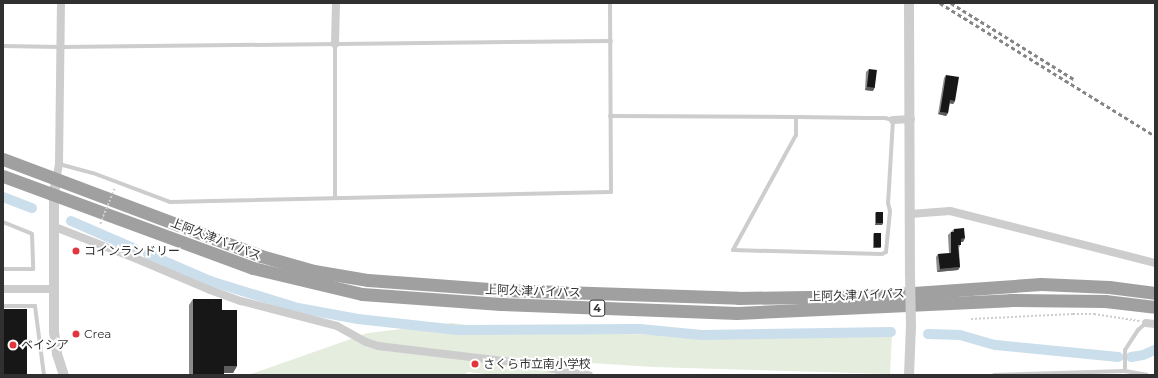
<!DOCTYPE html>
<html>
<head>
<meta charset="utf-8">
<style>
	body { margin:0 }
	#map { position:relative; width:1158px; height:378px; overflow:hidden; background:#fff; font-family:Montserrat,"Noto Sans JP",sans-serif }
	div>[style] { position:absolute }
	.green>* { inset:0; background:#e5edde }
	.canal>* { height:10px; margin:-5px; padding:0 5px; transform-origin:5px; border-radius:5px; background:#cbdeec }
	.path>* { height:1.5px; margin-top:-0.75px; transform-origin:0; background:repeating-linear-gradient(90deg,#cdcdcd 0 2px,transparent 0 4px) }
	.service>* { height:4px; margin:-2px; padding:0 2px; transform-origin:2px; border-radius:2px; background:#cdcdcd }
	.minor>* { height:8px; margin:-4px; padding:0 4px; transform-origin:4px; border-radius:4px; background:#cdcdcd }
	.tertiary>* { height:10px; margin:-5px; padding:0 5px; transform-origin:5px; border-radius:5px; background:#cdcdcd }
	.trunk>* { height:13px; margin:-6.5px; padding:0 6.5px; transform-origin:6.5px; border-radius:6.5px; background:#a0a0a0 }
	.rail>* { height:2.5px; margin-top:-1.25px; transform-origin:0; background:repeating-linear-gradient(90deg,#858585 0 4px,transparent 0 7px) }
	.path-bridge>* { height:1.5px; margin-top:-0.75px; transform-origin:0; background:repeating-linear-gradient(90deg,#cdcdcd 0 2px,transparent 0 4px) }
	.tertiary-bridge>* { height:10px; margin:-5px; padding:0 5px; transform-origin:5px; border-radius:5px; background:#cdcdcd }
	.wall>* { inset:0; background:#8b8b8b }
	.shaded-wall>* { inset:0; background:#5d5d5d }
	.building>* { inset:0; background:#171717; transform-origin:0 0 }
	.dots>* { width:11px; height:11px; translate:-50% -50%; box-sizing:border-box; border:2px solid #fff; border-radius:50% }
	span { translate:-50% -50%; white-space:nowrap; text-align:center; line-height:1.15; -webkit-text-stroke:4px #fff; paint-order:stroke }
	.shield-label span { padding:1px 3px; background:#fff; border:1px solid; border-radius:3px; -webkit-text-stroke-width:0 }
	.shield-label { font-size:11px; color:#303030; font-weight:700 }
	.street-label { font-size:12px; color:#303030 }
	.poi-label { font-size:12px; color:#303030 }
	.left { translate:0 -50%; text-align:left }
	.frame { position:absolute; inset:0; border:4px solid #303030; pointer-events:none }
</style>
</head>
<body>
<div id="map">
	<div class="green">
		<div style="clip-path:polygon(452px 323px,522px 332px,780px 337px,892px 335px,890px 374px,653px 367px,559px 361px,552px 375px,494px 375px,468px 372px,463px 375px,248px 375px,368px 333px)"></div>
	</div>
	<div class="canal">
		<div style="left:3px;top:197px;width:31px;rotate:21deg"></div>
		<div style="left:71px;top:221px;width:68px;rotate:23.5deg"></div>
		<div style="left:148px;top:254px;width:68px;rotate:23.5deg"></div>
		<div style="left:210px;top:281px;width:92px;rotate:17.1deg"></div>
		<div style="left:298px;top:308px;width:61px;rotate:10.4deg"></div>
		<div style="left:358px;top:319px;width:100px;rotate:6.3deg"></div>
		<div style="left:457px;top:330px;width:183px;rotate:-0.3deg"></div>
		<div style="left:640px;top:329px;width:62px;rotate:5.5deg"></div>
		<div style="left:702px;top:335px;width:189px;rotate:-0.9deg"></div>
		<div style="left:928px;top:334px;width:32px;rotate:2deg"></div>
		<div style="left:960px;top:335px;width:37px;rotate:16deg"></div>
		<div style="left:996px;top:345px;width:123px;rotate:5.6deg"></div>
		<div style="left:1131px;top:357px;width:12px;rotate:-9deg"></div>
		<div style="left:1143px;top:355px;width:13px;rotate:-23deg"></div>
	</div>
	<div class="path">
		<div style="left:971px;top:319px;width:102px;rotate:-2.8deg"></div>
		<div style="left:1073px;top:314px;width:21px"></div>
		<div style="left:1094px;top:314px;width:46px;rotate:8.8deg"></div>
	</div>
	<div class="service">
		<div style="left:3px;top:46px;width:58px;rotate:1deg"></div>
		<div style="left:61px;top:47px;width:550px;rotate:-0.63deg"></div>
		<div style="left:610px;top:116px;width:186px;rotate:0.3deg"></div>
		<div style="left:796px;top:117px;width:73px;rotate:0.8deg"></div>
		<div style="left:869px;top:118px;width:16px"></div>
		<div style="left:885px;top:118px;width:8px;rotate:14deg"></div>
		<div style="left:893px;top:120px;width:83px;rotate:93.4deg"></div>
		<div style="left:888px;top:203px;width:8px;rotate:76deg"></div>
		<div style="left:890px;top:211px;width:41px;rotate:95.6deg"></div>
		<div style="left:886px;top:252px;width:4px;rotate:153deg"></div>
		<div style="left:882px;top:254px;width:149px;rotate:-178.5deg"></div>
		<div style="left:733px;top:250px;width:131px;rotate:-61.3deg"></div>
		<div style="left:796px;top:135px;width:18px;rotate:-90deg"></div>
		<div style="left:59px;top:164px;width:35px;rotate:15deg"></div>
		<div style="left:93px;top:173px;width:82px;rotate:20.6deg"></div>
		<div style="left:170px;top:202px;width:441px;rotate:-1.3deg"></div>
		<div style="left:611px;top:192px;width:189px;rotate:-90.3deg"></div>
		<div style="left:335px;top:198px;width:154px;rotate:-90deg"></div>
		<div style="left:3px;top:222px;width:31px;rotate:22deg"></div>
		<div style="left:32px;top:234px;width:35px;rotate:88deg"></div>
		<div style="left:33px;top:269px;width:30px;rotate:180deg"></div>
		<div style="left:3px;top:306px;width:32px"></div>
		<div style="left:35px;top:306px;width:70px;rotate:82.6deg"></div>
		<div style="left:1125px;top:371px;width:21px;rotate:-90deg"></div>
		<div style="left:1125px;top:350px;width:24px;rotate:-57deg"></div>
		<div style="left:1138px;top:330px;width:11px;rotate:-41deg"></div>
		<div style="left:994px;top:375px;width:131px;rotate:-1.7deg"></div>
		<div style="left:1125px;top:371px;width:22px;rotate:10deg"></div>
	</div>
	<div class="minor">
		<div style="left:335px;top:44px;width:41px;rotate:-88.6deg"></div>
		<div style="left:893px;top:120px;width:18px;rotate:-3deg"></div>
		<div style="left:56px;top:180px;width:16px;rotate:-79deg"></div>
		<div style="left:59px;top:164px;width:161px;rotate:-89.3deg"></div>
		<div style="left:910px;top:214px;width:40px;rotate:-4.3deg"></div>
		<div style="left:950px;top:211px;width:211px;rotate:14.2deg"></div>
		<div style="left:55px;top:227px;width:88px;rotate:21.3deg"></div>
		<div style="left:137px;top:259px;width:79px;rotate:23deg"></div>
		<div style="left:210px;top:290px;width:33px;rotate:20deg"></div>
		<div style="left:241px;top:301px;width:99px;rotate:14.6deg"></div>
		<div style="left:337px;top:326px;width:33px;rotate:29deg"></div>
		<div style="left:366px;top:342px;width:13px;rotate:18deg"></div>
		<div style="left:378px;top:346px;width:161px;rotate:6.8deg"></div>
		<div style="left:538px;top:365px;width:28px;rotate:15deg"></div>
		<div style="left:565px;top:372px;width:24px;rotate:7deg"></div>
		<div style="left:3px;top:289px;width:51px"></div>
		<div style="left:1146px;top:323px;width:9px;rotate:6deg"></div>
	</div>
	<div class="tertiary">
		<div style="left:909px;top:3px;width:272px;rotate:89.8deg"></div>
		<div style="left:56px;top:180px;width:14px;rotate:98deg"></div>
		<div style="left:54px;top:194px;width:138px;rotate:90deg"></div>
		<div style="left:54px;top:332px;width:22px;rotate:82deg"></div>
		<div style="left:57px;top:354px;width:22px;rotate:72deg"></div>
		<div style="left:909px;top:375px;width:49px;rotate:-87.7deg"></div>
	</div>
	<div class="trunk">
		<div style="left:3px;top:159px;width:276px;rotate:20.6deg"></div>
		<div style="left:261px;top:256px;width:55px;rotate:15.8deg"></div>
		<div style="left:314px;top:271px;width:55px;rotate:9.5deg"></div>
		<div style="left:368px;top:280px;width:135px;rotate:4.2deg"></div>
		<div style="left:503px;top:290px;width:236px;rotate:1.9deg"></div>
		<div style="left:739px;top:298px;width:131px;rotate:-0.9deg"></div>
		<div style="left:870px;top:296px;width:171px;rotate:-4deg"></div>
		<div style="left:1041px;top:284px;width:68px;rotate:2.5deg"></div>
		<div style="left:1109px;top:287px;width:46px;rotate:7.4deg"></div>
		<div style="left:3px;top:176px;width:266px;rotate:20.2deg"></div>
		<div style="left:253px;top:268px;width:112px;rotate:13.4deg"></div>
		<div style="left:362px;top:294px;width:139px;rotate:4.1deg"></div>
		<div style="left:501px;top:304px;width:236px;rotate:2.2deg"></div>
		<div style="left:737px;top:313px;width:273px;rotate:-2.7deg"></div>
		<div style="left:1010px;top:300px;width:95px;rotate:0.6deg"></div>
		<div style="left:1105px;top:301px;width:50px;rotate:6.8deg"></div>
	</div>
	<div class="rail">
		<div style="left:940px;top:3px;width:253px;rotate:31.7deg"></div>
		<div style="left:951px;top:3px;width:146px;rotate:31.8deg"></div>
	</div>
	<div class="path-bridge">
		<div style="left:100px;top:224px;width:40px;rotate:-68deg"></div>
	</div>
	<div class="tertiary-bridge">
		<div style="left:910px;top:275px;width:51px;rotate:88.9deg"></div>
	</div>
	<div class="wall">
		<div style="clip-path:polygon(869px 69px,873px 91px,865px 90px,866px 72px)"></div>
		<div style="clip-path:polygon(946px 75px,955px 101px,953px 104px,950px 103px,948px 113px,946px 116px,938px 114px,944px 78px)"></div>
		<div style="clip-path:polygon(876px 212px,883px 223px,882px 225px,875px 225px,875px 213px)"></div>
		<div style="clip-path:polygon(954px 229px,965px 238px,963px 242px,961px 242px,959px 248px,960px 267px,958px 270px,937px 272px,936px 257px,938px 254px,949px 253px,948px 235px)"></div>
		<div style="clip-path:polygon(874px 233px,881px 247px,880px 248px,873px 248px,873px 235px)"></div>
		<div style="clip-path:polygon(193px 299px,222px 310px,237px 366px,233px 373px,224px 373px,224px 375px,189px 375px,189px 305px)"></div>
	</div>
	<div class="shaded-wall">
		<div style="clip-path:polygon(867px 87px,875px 87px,873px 91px,865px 90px)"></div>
		<div style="clip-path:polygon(950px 100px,955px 101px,953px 104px,948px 103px)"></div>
		<div style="clip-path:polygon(940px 112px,948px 113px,946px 116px,938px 114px)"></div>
		<div style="clip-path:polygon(876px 223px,883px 223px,882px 225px,875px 225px)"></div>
		<div style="clip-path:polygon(965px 238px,963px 242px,959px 242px,961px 239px)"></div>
		<div style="clip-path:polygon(874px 247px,881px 247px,880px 248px,873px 248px)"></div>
		<div style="clip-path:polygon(960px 267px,958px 270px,937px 272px,940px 269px)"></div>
		<div style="clip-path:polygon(224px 366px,237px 366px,233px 373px,219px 373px)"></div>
	</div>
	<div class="building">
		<div style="left:869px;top:69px;width:8px;height:18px;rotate:7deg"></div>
		<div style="clip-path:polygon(946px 75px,959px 77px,955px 101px,950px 100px,948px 113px,940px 112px)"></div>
		<div style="left:876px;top:212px;width:7px;height:11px"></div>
		<div style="clip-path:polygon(964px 228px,965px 238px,961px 239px,961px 245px,958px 245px,960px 267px,940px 269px,938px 254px,951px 253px,951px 232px,954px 232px,954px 229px)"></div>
		<div style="left:874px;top:233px;width:7px;height:14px"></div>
		<div style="clip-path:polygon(193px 299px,222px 299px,222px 310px,237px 310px,237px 366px,224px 366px,224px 375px,193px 375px)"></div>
		<div style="left:27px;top:309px;width:66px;height:24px;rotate:90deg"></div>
	</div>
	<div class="dots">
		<div style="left:76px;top:251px;background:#e3363c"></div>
		<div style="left:76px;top:334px;background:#e3363c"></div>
		<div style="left:13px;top:345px;background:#e3363c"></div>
		<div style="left:475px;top:364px;background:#e3363c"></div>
	</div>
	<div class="shield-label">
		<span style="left:597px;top:308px">4</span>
	</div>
	<div class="street-label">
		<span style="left:216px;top:239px;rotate:21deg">上阿久津バイパス</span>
		<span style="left:533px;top:291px;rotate:2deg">上阿久津バイパス</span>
		<span style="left:857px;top:295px;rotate:-2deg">上阿久津バイパス</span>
	</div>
	<div class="poi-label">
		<span class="left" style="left:84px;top:251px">コインランドリー</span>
		<span class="left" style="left:84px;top:334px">Crea</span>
		<span class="left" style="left:21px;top:345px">ベイシア</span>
		<span class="left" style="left:483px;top:364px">さくら市立南小学校</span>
	</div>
	<div class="frame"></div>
</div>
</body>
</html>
